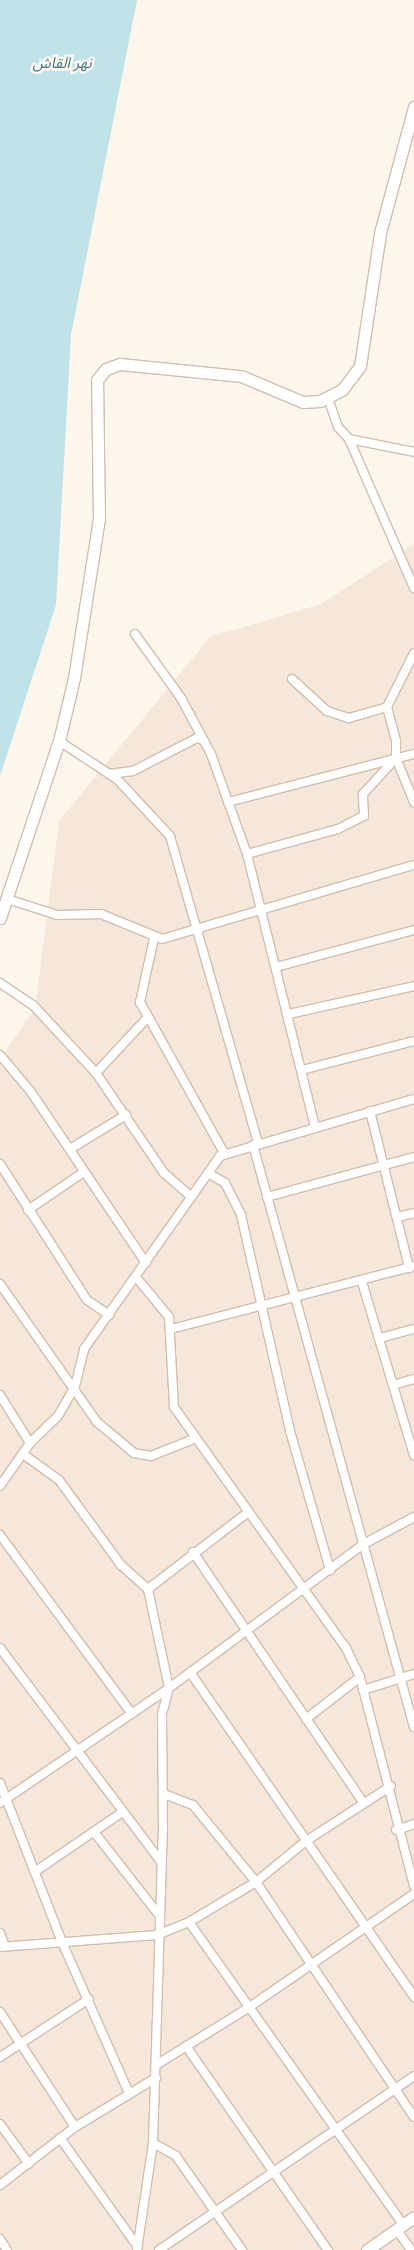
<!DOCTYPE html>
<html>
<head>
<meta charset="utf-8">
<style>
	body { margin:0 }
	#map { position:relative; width:414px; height:2250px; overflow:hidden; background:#fdf6ec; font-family:Montserrat,"Noto Sans Arabic",sans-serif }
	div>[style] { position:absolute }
	.residential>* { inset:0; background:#f5e8da }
	.water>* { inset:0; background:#bfe3e8 }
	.roads { filter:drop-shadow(1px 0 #d1beb0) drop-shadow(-1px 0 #d1beb0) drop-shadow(0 1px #d1beb0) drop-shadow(0 -1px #d1beb0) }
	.street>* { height:8px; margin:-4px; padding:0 4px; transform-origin:4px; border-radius:4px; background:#fff }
	.secondary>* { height:11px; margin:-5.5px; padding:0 5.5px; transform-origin:5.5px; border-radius:5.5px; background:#fff }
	span { translate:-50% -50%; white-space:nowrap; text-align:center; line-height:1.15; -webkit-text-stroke:5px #fffaf3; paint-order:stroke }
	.water-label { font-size:15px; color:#437c86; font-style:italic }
</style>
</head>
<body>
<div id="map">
	<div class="residential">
		<div style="clip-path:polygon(414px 544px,414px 2250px,0 2250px,0 1059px,35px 1009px,59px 821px,210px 637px,321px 604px)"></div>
	</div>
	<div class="water">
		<div style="clip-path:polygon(0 0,137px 0,71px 335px,56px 605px,0 776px)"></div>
	</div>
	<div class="roads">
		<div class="street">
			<div style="left:328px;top:398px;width:31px;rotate:71deg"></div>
			<div style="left:338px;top:427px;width:16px;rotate:47deg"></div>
			<div style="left:349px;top:439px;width:66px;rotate:11.3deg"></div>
			<div style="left:349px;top:439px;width:163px;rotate:66.4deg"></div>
			<div style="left:135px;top:634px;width:79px;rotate:54.3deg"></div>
			<div style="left:181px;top:698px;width:64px;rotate:61.8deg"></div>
			<div style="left:211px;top:754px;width:106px;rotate:70.2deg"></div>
			<div style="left:247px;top:854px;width:280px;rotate:76deg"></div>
			<div style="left:292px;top:679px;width:47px;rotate:42.4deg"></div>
			<div style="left:327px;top:711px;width:23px;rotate:18deg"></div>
			<div style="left:349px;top:718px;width:40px;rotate:-16deg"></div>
			<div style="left:387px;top:707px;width:60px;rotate:-63.4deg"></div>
			<div style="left:387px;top:707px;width:35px;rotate:75deg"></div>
			<div style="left:396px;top:741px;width:17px;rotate:90deg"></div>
			<div style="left:396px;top:758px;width:48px;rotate:67.8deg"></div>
			<div style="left:59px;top:741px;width:69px;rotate:33.2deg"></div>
			<div style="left:117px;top:779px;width:78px;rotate:47.1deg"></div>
			<div style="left:170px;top:836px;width:319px;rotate:74deg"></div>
			<div style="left:109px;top:774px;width:24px;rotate:-7deg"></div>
			<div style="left:133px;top:771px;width:72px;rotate:-27.3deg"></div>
			<div style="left:197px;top:738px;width:6px;rotate:18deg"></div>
			<div style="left:228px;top:802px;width:192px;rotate:-14.5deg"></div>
			<div style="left:247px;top:854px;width:94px;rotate:-15.4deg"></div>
			<div style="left:338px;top:829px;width:29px;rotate:-27deg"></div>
			<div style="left:364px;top:816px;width:22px;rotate:-93deg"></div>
			<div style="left:363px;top:794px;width:49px;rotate:-47.5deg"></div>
			<div style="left:7px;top:899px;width:52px;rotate:17.7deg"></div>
			<div style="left:57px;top:915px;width:44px;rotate:-1.3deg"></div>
			<div style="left:101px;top:914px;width:66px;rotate:22.3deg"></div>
			<div style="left:162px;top:939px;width:263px;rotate:-16.4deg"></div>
			<div style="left:154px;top:938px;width:66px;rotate:102.3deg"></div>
			<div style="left:140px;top:1002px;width:173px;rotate:60.9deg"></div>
			<div style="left:276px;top:967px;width:143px;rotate:-15deg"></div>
			<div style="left:0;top:983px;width:40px;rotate:34deg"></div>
			<div style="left:33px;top:1005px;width:93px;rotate:47.2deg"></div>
			<div style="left:96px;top:1073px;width:121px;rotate:55.8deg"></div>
			<div style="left:164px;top:1173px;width:35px;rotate:41deg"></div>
			<div style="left:289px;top:1014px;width:128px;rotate:-12.6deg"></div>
			<div style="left:0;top:1055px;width:48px;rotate:50deg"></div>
			<div style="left:31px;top:1092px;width:206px;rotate:56.1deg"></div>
			<div style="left:302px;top:1070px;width:116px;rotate:-14.5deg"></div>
			<div style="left:96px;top:1073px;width:74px;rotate:-47.2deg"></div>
			<div style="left:370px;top:1111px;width:162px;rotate:76deg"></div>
			<div style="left:253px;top:1145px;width:604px;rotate:74.54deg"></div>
			<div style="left:70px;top:1149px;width:66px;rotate:-31.3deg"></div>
			<div style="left:0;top:1164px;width:161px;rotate:57.4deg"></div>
			<div style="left:87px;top:1300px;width:27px;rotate:34deg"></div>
			<div style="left:208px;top:1173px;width:20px;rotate:30deg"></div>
			<div style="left:225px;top:1183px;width:36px;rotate:63deg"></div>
			<div style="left:241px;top:1215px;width:221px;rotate:77.2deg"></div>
			<div style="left:290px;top:1431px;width:145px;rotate:73.9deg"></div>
			<div style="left:267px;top:1197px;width:152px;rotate:-15.2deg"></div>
			<div style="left:28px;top:1210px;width:68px;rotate:-34.2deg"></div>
			<div style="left:397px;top:1217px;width:17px;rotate:-13deg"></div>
			<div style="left:136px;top:1277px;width:52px;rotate:50.5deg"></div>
			<div style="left:169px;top:1317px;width:90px;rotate:86.8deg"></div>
			<div style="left:174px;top:1407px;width:296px;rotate:54.5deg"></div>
			<div style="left:346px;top:1648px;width:32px;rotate:64deg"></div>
			<div style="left:360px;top:1677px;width:216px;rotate:75.5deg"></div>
			<div style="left:362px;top:1282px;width:181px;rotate:73.3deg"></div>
			<div style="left:0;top:1284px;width:169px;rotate:54.9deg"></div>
			<div style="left:97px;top:1422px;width:48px;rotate:40deg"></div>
			<div style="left:134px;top:1453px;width:17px;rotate:10deg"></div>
			<div style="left:151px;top:1456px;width:48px;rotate:-21.8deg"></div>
			<div style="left:171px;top:1329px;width:251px;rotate:-14.5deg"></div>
			<div style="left:380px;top:1338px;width:35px;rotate:-15deg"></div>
			<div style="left:393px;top:1385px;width:22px;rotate:-16deg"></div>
			<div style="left:0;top:1395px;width:57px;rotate:58deg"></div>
			<div style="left:23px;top:1454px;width:44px;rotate:35.8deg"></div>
			<div style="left:59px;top:1480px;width:105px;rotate:53.9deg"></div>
			<div style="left:121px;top:1565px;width:36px;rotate:42deg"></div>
			<div style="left:0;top:1486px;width:52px;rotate:-55.1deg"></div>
			<div style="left:30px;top:1443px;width:39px;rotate:-44deg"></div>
			<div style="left:58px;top:1416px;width:34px;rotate:-60deg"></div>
			<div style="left:75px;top:1386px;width:38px;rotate:-76deg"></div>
			<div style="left:84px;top:1349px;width:236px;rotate:-54.8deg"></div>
			<div style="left:220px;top:1156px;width:202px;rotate:-16.4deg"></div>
			<div style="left:0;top:1535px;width:222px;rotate:53.6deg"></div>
			<div style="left:193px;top:1552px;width:302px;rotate:55.8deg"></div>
			<div style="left:0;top:1648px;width:269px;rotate:53deg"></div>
			<div style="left:190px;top:1672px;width:395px;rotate:55.4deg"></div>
			<div style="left:363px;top:1690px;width:53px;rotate:-17.4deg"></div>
			<div style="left:306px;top:1719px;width:68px;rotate:-37.9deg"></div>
			<div style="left:0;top:1783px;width:171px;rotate:68.7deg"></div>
			<div style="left:62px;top:1942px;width:165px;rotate:66.1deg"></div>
			<div style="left:164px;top:1794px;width:31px;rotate:21deg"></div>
			<div style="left:193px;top:1805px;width:99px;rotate:50.7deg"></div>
			<div style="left:256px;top:1882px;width:283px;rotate:56.1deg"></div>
			<div style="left:0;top:1803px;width:204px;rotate:-34.2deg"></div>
			<div style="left:169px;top:1688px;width:101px;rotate:-102deg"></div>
			<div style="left:148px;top:1589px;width:125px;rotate:-37.5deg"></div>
			<div style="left:396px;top:1830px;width:19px;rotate:-18deg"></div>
			<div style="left:94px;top:1832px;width:105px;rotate:51.9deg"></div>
			<div style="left:36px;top:1871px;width:103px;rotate:-34.3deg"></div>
			<div style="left:189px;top:1922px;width:370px;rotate:54.7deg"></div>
			<div style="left:0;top:1933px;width:14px;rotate:69deg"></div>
			<div style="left:0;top:1947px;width:157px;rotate:-4.4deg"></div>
			<div style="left:157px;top:1935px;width:35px;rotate:-22deg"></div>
			<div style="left:189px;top:1922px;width:78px;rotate:-30.8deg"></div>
			<div style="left:256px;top:1882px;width:65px;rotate:-39.4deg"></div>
			<div style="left:306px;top:1841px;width:101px;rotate:-32.9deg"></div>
			<div style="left:0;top:2012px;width:137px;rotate:56.9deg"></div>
			<div style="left:186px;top:2046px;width:249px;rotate:55.2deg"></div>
			<div style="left:0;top:2057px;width:106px;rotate:-33.1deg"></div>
			<div style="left:156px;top:2065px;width:108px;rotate:-31.8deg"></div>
			<div style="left:248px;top:2008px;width:201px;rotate:-34.5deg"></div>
			<div style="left:0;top:2124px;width:49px;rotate:54.1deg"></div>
			<div style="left:60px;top:2138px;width:134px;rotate:54.4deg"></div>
			<div style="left:153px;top:2143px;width:26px;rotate:29deg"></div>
			<div style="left:176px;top:2156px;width:115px;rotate:54.9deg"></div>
			<div style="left:0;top:2185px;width:95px;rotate:-37.7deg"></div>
			<div style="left:75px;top:2127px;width:95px;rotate:-31.2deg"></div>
			<div style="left:397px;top:2230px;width:24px;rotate:55deg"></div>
			<div style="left:0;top:2239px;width:13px;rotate:58deg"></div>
			<div style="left:137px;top:2250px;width:108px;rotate:-81.5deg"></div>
			<div style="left:153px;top:2143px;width:312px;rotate:-88.2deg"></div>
			<div style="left:163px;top:1831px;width:117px;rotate:-90.5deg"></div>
			<div style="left:162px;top:1714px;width:27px;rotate:-75deg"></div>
			<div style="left:169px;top:1688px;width:240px;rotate:-36.5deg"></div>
			<div style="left:362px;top:1545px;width:59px;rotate:-28.3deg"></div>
			<div style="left:159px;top:2250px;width:309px;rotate:-34.3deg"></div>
		</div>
		<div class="secondary">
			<div style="left:0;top:918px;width:187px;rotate:-71.6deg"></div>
			<div style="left:59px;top:741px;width:65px;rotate:-76.6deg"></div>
			<div style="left:74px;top:678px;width:161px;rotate:-81.1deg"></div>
			<div style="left:99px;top:519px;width:139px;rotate:-90.8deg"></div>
			<div style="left:97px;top:380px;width:14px;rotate:-51deg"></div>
			<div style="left:106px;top:369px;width:15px;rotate:-20deg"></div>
			<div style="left:120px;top:364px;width:122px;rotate:5.7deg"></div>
			<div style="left:241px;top:376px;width:67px;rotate:22.8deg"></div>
			<div style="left:303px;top:402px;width:17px;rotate:-3deg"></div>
			<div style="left:320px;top:401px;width:25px;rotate:-27deg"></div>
			<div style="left:342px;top:390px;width:30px;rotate:-53deg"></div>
			<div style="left:360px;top:366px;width:134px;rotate:-81.4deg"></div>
			<div style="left:380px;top:233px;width:131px;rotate:-74.9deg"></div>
			<div style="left:367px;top:2250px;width:57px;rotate:-35.1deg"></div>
		</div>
	</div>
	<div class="water-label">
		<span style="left:62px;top:63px">نهر القاش</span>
	</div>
</div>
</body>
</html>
